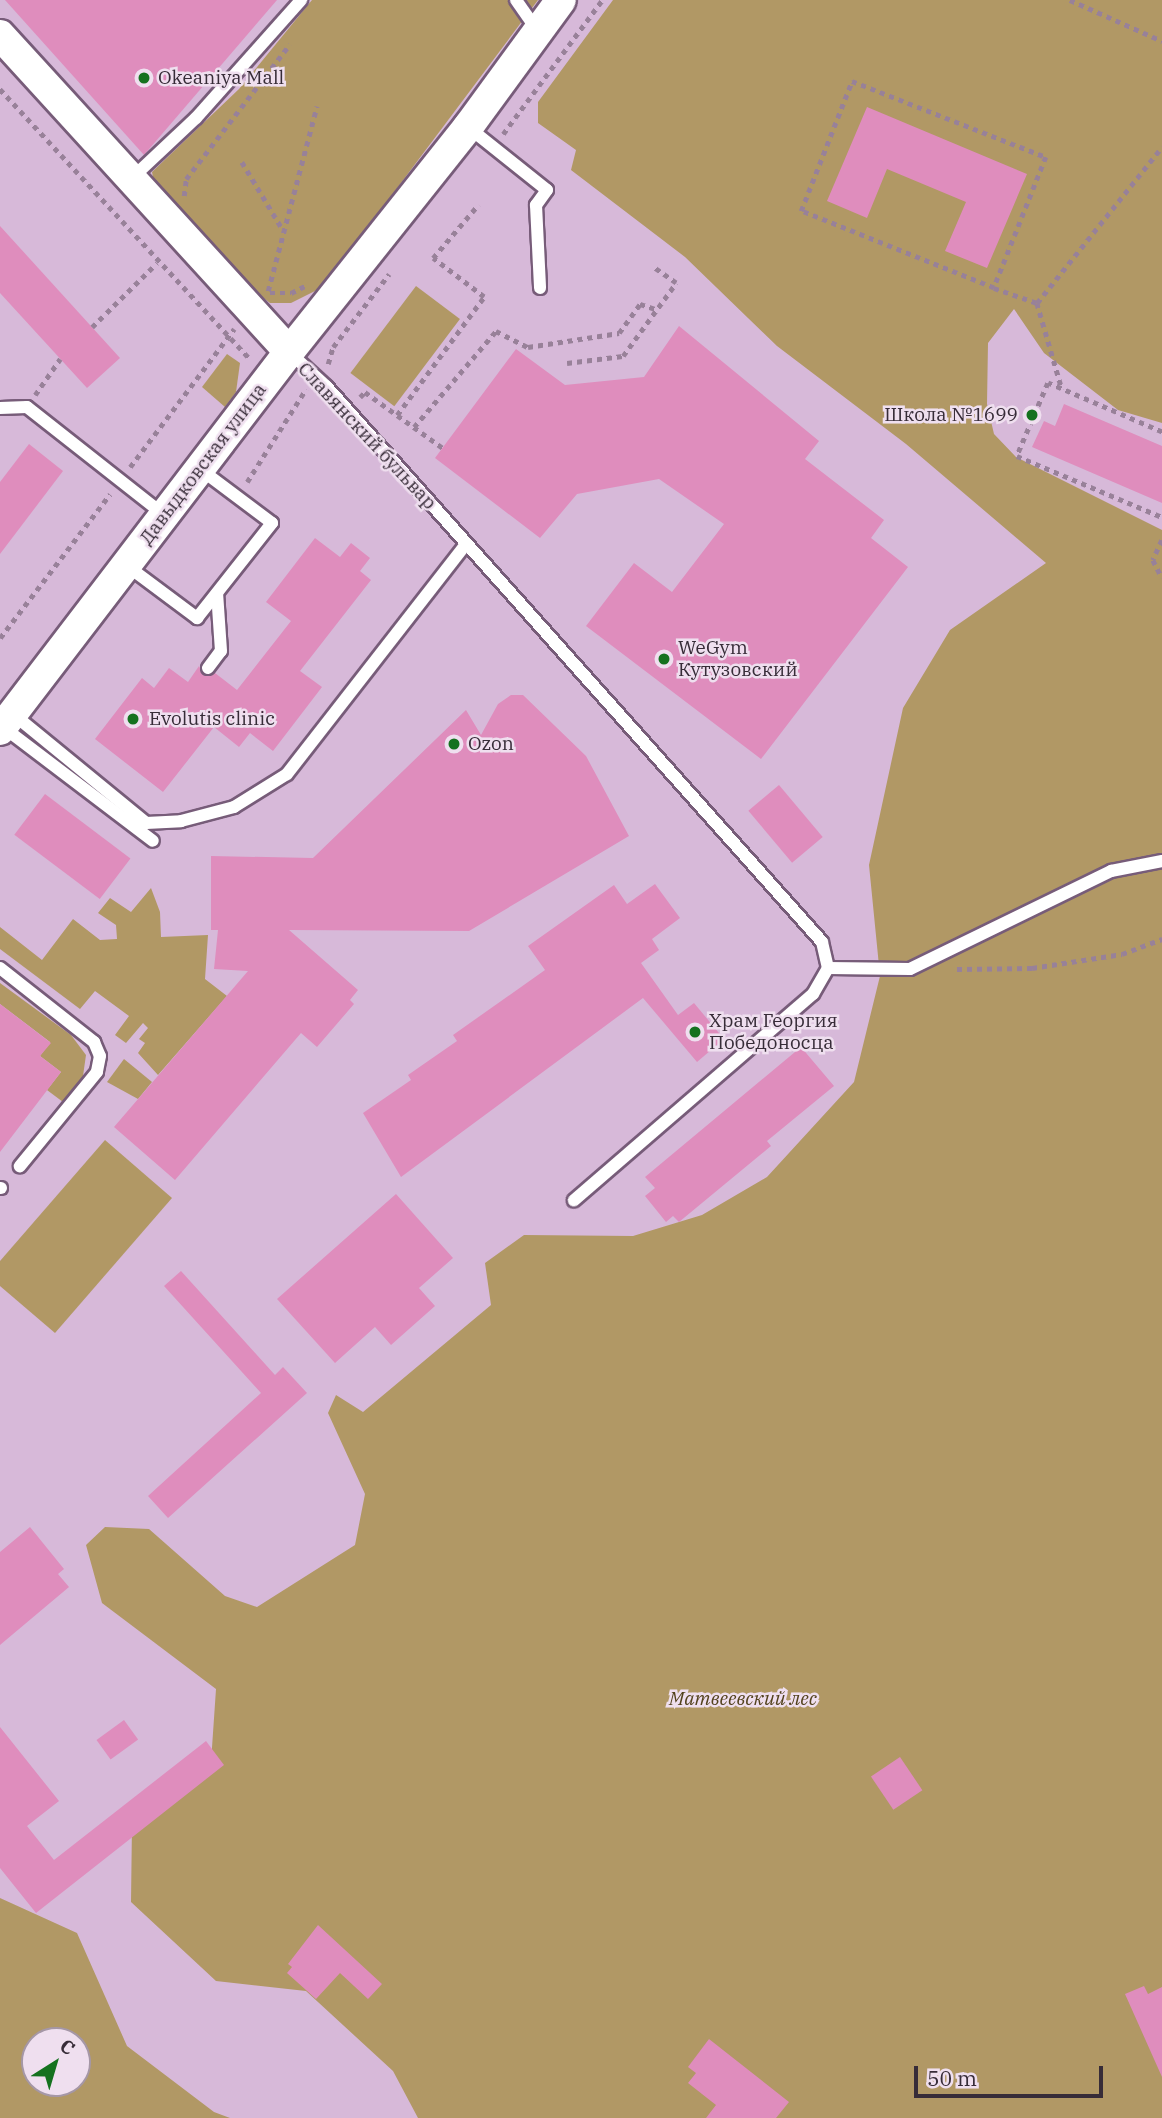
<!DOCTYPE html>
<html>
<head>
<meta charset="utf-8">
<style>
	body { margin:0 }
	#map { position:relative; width:1162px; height:2118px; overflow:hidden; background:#d7b9d9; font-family:"IBM Plex Serif",serif }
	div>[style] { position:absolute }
	.green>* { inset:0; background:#b19865; transform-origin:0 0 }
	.building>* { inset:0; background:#df8dbd; transform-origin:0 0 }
	.path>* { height:4.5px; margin-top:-2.25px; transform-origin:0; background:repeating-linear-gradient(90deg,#988199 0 5px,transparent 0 10px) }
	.roads { filter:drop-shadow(2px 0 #775c79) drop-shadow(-2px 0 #775c79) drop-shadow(0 2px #775c79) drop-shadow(0 -2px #775c79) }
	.service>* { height:12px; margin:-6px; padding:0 6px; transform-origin:6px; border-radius:6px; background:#fff }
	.tertiary>* { height:30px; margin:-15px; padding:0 15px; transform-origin:15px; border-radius:15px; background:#fff }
	.dots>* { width:19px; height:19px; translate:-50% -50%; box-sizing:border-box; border:4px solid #efdfef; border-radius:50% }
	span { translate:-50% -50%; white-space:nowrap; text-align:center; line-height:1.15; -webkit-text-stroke:5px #efdfef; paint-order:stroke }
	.poi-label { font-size:19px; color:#372c38 }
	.left { translate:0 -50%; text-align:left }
	.right { translate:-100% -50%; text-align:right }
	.street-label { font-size:19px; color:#372c38 }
	.park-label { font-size:19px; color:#52411c; font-style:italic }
	.north { position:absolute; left:21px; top:2027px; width:70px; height:70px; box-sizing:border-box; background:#efdfef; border:2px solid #a597a6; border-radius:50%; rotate:37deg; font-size:19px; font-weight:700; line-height:28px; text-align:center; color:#372c38 }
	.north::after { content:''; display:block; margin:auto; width:24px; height:32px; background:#15721f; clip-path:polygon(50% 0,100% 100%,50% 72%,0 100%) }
	.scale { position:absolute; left:914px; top:2066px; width:189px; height:32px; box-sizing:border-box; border:4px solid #372c38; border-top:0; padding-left:9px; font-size:21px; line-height:24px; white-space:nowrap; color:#372c38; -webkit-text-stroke:5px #efdfef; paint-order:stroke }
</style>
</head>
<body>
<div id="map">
	<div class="green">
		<div style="clip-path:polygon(312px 0,538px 0,323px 287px,291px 303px,270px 303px,252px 289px,154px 182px,152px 172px,239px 89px)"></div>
		<div style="clip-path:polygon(613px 0,1162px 0,1162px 423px,1118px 410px,1044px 353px,1014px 309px,988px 343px,987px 404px,994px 434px,1016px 457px,1162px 530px,1162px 2118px,418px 2118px,393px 2071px,306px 1991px,216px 1981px,131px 1902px,132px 1823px,211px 1762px,216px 1689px,102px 1603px,86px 1545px,105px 1527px,149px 1529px,225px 1596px,257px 1607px,355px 1545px,365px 1494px,328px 1413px,336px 1395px,363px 1412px,491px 1305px,485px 1263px,524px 1235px,633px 1236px,702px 1215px,767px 1177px,854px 1082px,880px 976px,869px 865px,903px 708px,950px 630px,1046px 563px,906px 444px,777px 346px,685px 257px,571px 170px,576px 150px,538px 123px,538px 102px)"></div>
		<div style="left:416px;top:286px;width:55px;height:109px;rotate:37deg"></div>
		<div style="clip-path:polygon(227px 354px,240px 363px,236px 392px,225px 407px,202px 387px)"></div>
		<div style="clip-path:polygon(151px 888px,160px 912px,161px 937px,208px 935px,205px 979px,227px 996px,158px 1075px,138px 1053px,145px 1043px,139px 1039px,148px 1028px,143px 1023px,126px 1043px,115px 1035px,129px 1016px,95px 991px,80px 1009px,0 949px,0 927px,42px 960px,73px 919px,100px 940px,117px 939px,116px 925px,98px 913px,110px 898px,131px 912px)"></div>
		<div style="clip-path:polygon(0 983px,71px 1035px,86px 1055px,83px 1076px,63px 1102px,47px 1090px,61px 1072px,40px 1056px,50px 1042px,0 1004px)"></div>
		<div style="clip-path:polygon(124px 1059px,152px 1082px,138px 1099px,107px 1082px)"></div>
		<div style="clip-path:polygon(105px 1140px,172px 1198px,55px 1333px,0 1286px,0 1261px)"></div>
		<div style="clip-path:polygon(evenodd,0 1898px,77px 1933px,127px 2046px,214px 2112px,230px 2118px,0 2118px,0 1898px,35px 2041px,77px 2041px,77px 2083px,35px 2083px,35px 2041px)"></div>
	</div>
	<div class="building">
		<div style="clip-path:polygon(5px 0,277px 0,144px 155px)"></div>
		<div style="clip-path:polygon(867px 107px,1027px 174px,987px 268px,945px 251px,966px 202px,887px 169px,867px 218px,827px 201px)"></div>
		<div style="clip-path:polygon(0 226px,120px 358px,87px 388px,0 293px)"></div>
		<div style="clip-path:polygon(679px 326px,819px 441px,805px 459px,884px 520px,871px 538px,908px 567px,761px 759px,586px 626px,634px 563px,672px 592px,724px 524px,659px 479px,577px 494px,540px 538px,435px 458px,516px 349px,565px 385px,644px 377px)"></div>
		<div style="clip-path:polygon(1064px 404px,1162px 446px,1162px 503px,1032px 447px,1044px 421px,1055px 426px)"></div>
		<div style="clip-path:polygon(29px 444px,63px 471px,0 554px,0 482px)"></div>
		<div style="clip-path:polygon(315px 538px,340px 557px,351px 543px,370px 558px,360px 571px,371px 580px,300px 671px,322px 687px,273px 751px,250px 733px,239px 747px,214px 727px,163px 792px,95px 739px,142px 678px,154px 688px,169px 668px,188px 682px,199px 666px,203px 675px,215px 673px,237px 690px,291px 621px,266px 602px)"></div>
		<div style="clip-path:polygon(511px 695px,523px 695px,586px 756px,629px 836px,469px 931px,289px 930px,358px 990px,350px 1000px,354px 1004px,317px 1047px,301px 1033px,175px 1180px,114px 1127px,248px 971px,214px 969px,218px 930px,211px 930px,211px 856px,313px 858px,466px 710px,481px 735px,498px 704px)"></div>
		<div style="left:779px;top:785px;width:68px;height:40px;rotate:50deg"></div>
		<div style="left:45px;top:794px;width:107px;height:51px;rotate:37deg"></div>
		<div style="clip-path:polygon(655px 884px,680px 918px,652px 939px,659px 950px,641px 963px,678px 1015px,694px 1003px,724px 1039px,697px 1062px,643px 998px,401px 1177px,363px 1113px,411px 1080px,408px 1075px,457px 1041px,453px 1035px,545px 970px,528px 946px,614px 885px,627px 904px)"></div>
		<div style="clip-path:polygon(0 1004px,51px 1043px,40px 1056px,61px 1072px,0 1152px)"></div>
		<div style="clip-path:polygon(801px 1047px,834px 1086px,767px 1141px,771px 1146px,679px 1222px,673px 1216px,666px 1222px,645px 1196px,655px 1188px,645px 1177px)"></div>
		<div style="clip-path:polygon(396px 1194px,453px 1258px,419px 1288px,435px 1306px,391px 1345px,375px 1327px,335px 1363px,277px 1299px)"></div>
		<div style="clip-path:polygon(181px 1271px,275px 1375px,283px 1367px,307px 1393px,168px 1518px,148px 1496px,261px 1393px,164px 1286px)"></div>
		<div style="clip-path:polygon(30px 1527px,64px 1569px,58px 1574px,69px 1587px,0 1645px,0 1552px)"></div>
		<div style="left:124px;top:1720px;width:24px;height:34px;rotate:54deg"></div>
		<div style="clip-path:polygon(0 1727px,59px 1801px,27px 1826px,54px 1860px,206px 1741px,224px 1765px,36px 1913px,0 1868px)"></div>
		<div style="left:900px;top:1757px;width:40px;height:35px;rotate:56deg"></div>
		<div style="clip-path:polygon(318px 1925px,382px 1984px,368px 1999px,340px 1973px,316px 1999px,287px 1973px,292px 1967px,288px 1964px)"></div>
		<div style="clip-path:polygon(1144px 1986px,1148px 1994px,1162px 1987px,1162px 2077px,1125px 1994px)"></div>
		<div style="clip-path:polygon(709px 2039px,789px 2102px,776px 2118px,706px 2118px,716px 2105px,688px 2083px,696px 2073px,688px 2067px)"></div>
	</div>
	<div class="path">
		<div style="left:1070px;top:0;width:101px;rotate:24deg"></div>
		<div style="left:852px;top:81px;width:208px;rotate:21.4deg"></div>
		<div style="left:1046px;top:157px;width:141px;rotate:111.7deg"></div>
		<div style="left:994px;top:288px;width:208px;rotate:-158.2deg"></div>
		<div style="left:801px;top:211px;width:140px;rotate:-68.6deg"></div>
		<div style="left:0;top:89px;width:369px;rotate:47.2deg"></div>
		<div style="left:503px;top:134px;width:167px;rotate:-53.5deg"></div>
		<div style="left:242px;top:162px;width:79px;rotate:58.9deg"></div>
		<div style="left:184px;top:196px;width:17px;rotate:-83deg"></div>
		<div style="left:186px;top:179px;width:170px;rotate:-52.4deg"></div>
		<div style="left:994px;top:288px;width:46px;rotate:19.2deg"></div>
		<div style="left:1037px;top:303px;width:90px;rotate:73.8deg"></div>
		<div style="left:268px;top:291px;width:191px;rotate:-75.2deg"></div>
		<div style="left:270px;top:293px;width:21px"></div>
		<div style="left:291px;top:293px;width:16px;rotate:-27deg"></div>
		<div style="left:1037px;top:303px;width:200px;rotate:-51.3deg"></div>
		<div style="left:92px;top:327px;width:91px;rotate:-44.6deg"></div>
		<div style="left:567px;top:363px;width:56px;rotate:-7.1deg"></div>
		<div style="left:623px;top:356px;width:90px;rotate:-54deg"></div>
		<div style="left:676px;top:283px;width:28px;rotate:-145deg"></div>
		<div style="left:328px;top:364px;width:18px;rotate:-74deg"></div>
		<div style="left:333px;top:347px;width:92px;rotate:-52.5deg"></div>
		<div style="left:35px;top:395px;width:44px;rotate:-55.2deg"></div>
		<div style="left:360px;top:397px;width:7px;rotate:-45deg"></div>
		<div style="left:365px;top:392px;width:96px;rotate:35.7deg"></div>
		<div style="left:397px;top:415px;width:147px;rotate:-53.6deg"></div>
		<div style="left:484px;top:297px;width:64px;rotate:-142.6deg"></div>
		<div style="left:433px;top:258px;width:70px;rotate:-49.7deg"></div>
		<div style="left:414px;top:427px;width:126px;rotate:-49.5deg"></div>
		<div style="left:496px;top:331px;width:36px;rotate:27deg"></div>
		<div style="left:528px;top:347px;width:92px;rotate:-8.7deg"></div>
		<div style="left:619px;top:333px;width:36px;rotate:-54deg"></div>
		<div style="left:640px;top:304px;width:19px;rotate:18deg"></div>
		<div style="left:1162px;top:432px;width:124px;rotate:-156.7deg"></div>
		<div style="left:1048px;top:383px;width:79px;rotate:113deg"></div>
		<div style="left:1017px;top:456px;width:157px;rotate:22.8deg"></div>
		<div style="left:130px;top:467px;width:173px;rotate:-53deg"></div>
		<div style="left:247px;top:482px;width:110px;rotate:-57.6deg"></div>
		<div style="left:1162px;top:540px;width:22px;rotate:114deg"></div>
		<div style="left:1153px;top:560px;width:20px;rotate:63deg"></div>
		<div style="left:0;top:638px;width:181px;rotate:-52.6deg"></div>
		<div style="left:957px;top:969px;width:75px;rotate:-0.8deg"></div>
		<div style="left:1032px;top:968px;width:91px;rotate:-8.8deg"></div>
		<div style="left:1122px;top:954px;width:43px;rotate:-20.6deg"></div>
	</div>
	<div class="roads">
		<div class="service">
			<div style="left:516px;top:0;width:37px;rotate:55deg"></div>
			<div style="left:468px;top:127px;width:101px;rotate:38.6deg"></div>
			<div style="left:547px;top:190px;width:19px;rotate:126deg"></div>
			<div style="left:536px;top:205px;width:83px;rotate:87.2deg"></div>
			<div style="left:131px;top:179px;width:89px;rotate:-43.2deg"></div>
			<div style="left:196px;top:118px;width:158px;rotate:-48.3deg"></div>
			<div style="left:289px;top:352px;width:50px;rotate:42.6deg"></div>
			<div style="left:326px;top:386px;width:745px;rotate:48.26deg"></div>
			<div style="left:822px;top:942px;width:27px;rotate:77deg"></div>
			<div style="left:828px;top:968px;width:30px;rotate:120deg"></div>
			<div style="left:813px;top:994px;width:316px;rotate:139.2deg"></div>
			<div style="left:0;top:408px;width:27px;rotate:-2deg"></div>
			<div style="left:27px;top:407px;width:174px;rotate:38.2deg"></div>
			<div style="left:126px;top:565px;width:89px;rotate:36.7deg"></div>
			<div style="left:197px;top:618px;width:121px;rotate:-51.7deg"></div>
			<div style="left:272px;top:523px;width:90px;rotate:-143.1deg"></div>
			<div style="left:208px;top:668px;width:21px;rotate:-53deg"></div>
			<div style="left:221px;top:651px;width:58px;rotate:-93.9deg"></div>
			<div style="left:13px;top:714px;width:172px;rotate:39.3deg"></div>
			<div style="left:146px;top:823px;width:35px;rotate:-3deg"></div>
			<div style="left:181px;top:821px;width:55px;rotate:-14.8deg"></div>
			<div style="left:234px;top:807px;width:62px;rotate:-31.9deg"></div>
			<div style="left:287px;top:774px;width:291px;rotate:-52.1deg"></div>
			<div style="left:3px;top:727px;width:188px;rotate:37.2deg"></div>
			<div style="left:0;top:968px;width:120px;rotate:38.2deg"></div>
			<div style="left:94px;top:1042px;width:15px;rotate:67deg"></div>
			<div style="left:100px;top:1056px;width:16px;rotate:101deg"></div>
			<div style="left:97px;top:1072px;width:122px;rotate:129.3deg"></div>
			<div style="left:828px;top:968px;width:82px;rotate:0.7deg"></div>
			<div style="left:910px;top:969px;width:224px;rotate:-26deg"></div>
			<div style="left:1111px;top:871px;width:52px;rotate:-11.1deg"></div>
			<div style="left:0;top:1188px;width:1px"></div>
		</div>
		<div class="tertiary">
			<div style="left:0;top:35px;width:429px;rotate:47.6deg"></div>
			<div style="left:0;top:730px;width:476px;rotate:-52.6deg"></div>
			<div style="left:289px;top:352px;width:288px;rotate:-51.5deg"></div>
			<div style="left:468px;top:127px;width:157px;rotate:-53.8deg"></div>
		</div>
	</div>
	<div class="dots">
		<div style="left:144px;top:78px;background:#15721f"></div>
		<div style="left:1032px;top:415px;background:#15721f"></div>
		<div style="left:664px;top:659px;background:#15721f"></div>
		<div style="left:133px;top:719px;background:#15721f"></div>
		<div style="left:454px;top:744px;background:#15721f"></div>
		<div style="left:695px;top:1032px;background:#15721f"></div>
	</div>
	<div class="poi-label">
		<span class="left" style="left:158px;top:78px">Okeaniya Mall</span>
		<span class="right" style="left:1018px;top:415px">Школа №1699</span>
		<span class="left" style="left:678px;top:659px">WeGym<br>Кутузовский</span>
		<span class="left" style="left:149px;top:719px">Evolutis clinic</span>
		<span class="left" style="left:468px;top:744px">Ozon</span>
		<span class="left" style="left:709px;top:1032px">Храм Георгия<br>Победоносца</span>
	</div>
	<div class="street-label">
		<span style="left:367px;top:436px;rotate:47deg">Славянский бульвар</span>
		<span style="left:203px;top:464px;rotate:-53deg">Давыдковская улица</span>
	</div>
	<div class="park-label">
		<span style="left:743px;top:1699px">Матвеевский лес</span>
	</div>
	<div class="north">С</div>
	<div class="scale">50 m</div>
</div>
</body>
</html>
